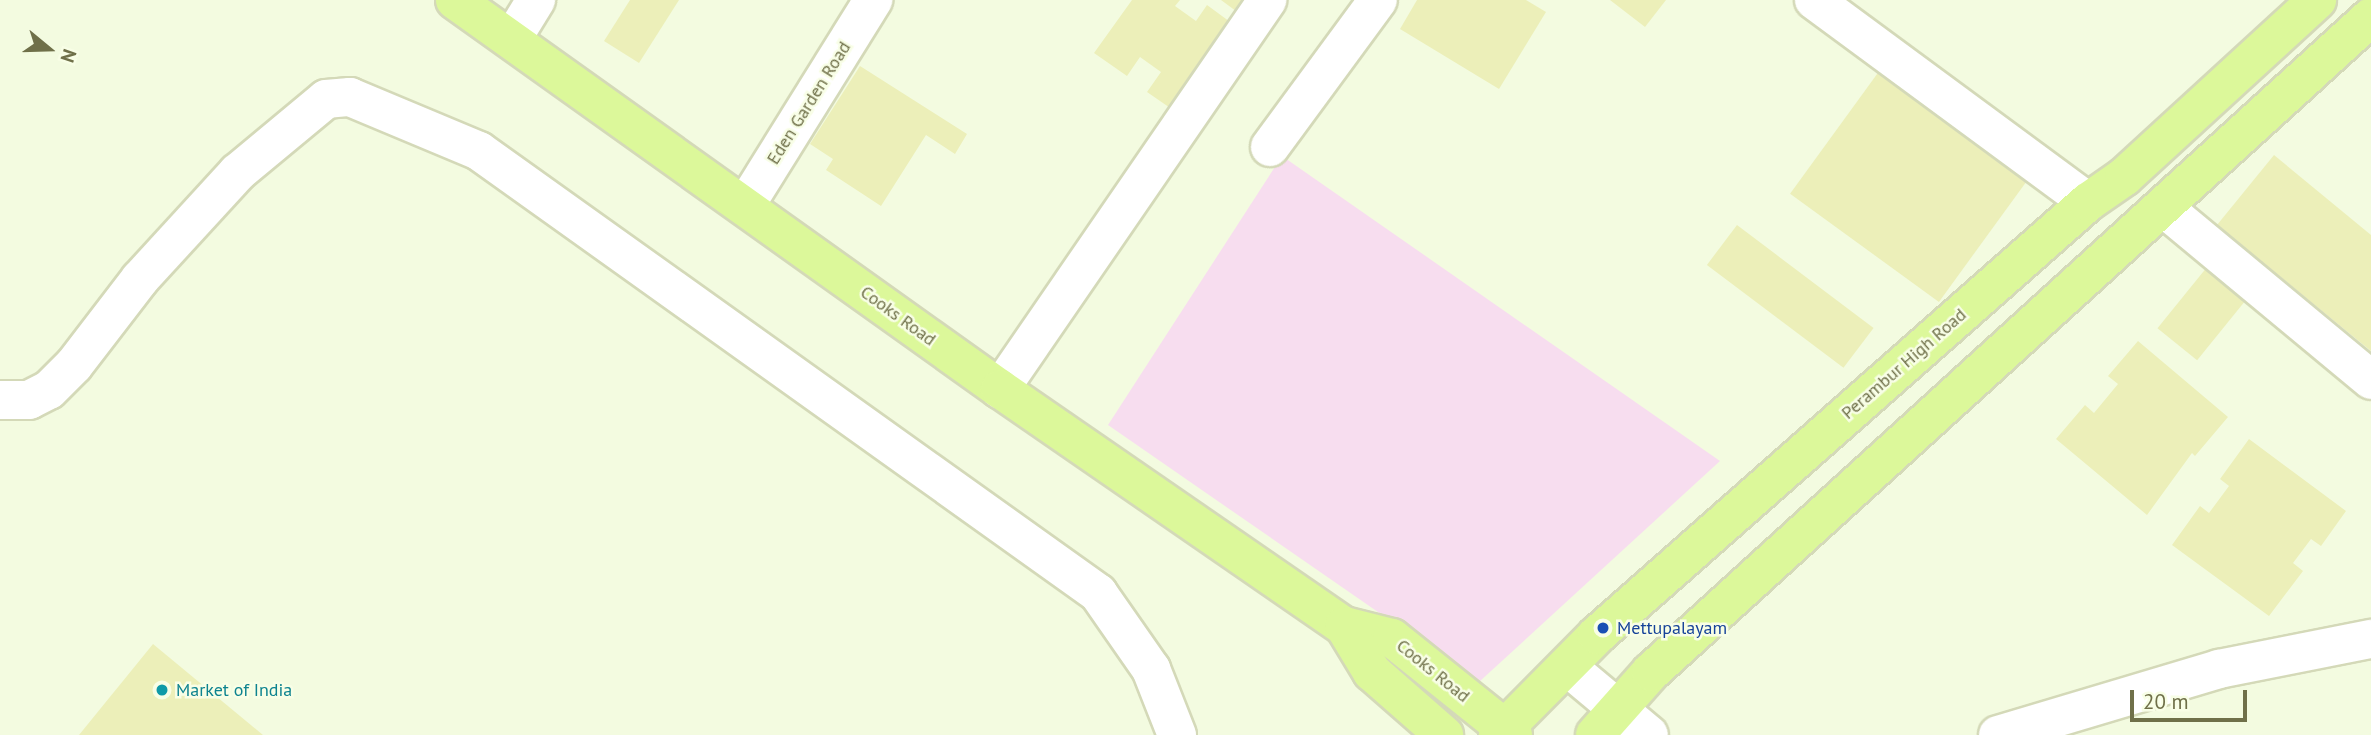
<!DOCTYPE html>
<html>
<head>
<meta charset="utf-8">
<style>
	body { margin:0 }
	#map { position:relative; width:2371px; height:735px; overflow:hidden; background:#f3fbe0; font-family:"PT Sans",sans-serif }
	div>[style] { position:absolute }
	.education>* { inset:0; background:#f7ddef }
	.building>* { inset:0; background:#ecefb9; transform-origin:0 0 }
	.roads { filter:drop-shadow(2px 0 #d4d9b8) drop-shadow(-2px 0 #d4d9b8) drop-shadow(0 2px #d4d9b8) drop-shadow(0 -2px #d4d9b8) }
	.minor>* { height:38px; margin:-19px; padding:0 19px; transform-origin:19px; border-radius:19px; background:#fff }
	.major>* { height:38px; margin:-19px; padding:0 19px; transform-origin:19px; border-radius:19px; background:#dcf89a }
	.dots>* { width:19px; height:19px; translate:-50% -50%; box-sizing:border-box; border:4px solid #f8fee6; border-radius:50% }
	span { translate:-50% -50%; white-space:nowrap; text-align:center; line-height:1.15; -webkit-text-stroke:5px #f8fee6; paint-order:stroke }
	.street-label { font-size:18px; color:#6f7049 }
	.transit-label { font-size:18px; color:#164399 }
	.left { translate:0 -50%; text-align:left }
	.culture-label { font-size:18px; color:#0d838f }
	.north { position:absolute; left:14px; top:14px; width:70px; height:70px; -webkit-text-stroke:5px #f8fee6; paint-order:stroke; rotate:109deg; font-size:19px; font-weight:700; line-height:28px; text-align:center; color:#6f7049 }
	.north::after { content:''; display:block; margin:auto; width:24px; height:32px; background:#6f7049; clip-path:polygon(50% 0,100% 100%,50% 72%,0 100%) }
	.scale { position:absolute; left:2130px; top:690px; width:117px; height:32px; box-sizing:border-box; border:4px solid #6f7049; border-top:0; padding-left:9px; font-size:21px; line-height:24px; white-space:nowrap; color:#6f7049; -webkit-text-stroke:5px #f8fee6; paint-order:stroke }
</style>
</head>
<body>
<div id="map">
	<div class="education">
		<div style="clip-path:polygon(1282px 156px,1720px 461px,1479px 682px,1108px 425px)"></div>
	</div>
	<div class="building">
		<div style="clip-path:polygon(630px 0,679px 0,639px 63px,604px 41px)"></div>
		<div style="clip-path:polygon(1132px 0,1180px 0,1175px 6px,1196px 21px,1207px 5px,1237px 27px,1176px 112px,1147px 92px,1161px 72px,1140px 57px,1127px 76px,1094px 53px)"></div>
		<div style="clip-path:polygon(1221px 0,1251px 0,1240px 14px)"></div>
		<div style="clip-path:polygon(1417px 0,1526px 0,1546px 12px,1499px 89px,1400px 29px)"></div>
		<div style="clip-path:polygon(1610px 0,1666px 0,1645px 27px)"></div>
		<div style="clip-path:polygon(860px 66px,967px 134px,955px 154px,926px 135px,881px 206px,826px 170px,833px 159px,810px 144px)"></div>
		<div style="left:1880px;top:70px;width:184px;height:153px;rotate:36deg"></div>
		<div style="clip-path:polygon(2274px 155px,2371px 235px,2371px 351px,2217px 225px)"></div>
		<div style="left:1737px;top:225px;width:171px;height:50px;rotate:37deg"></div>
		<div style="left:2216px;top:256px;width:51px;height:93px;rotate:39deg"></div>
		<div style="clip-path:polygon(2138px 341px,2228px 417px,2195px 456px,2192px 453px,2147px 515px,2056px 439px,2085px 405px,2094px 413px,2118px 384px,2108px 376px)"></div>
		<div style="clip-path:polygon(2249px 439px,2346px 511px,2321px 546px,2311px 539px,2293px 563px,2303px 571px,2269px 616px,2172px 545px,2200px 506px,2209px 513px,2229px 486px,2220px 479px)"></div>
		<div style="clip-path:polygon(153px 644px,263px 735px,79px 735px)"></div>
	</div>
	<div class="roads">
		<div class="minor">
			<div style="left:1814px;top:0;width:340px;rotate:36.4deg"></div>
			<div style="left:512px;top:39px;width:46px;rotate:-58.4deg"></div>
			<div style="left:1270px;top:147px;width:182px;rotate:-53.7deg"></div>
			<div style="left:745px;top:206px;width:243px;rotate:-58.1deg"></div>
			<div style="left:2164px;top:208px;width:269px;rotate:39.7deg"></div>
			<div style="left:1000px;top:389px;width:472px;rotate:-55.5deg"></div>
			<div style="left:0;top:400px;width:29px"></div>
			<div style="left:29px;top:400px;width:22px;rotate:-27deg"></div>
			<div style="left:49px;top:390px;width:35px;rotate:-45deg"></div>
			<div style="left:74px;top:365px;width:108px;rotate:-52.5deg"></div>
			<div style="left:140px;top:279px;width:144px;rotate:-47.5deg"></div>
			<div style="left:237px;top:173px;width:116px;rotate:-39.7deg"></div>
			<div style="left:326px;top:99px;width:24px;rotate:-5deg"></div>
			<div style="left:350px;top:97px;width:140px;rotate:22.7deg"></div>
			<div style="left:479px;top:151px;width:761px;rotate:35.53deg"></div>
			<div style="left:1098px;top:593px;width:93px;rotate:55.1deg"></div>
			<div style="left:1151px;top:669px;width:71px;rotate:68.5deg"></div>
			<div style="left:1569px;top:668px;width:104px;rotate:39.9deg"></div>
			<div style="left:1998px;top:735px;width:231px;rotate:-16.6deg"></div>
			<div style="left:2219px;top:669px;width:155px;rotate:-11.2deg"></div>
		</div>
		<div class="major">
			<div style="left:455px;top:0;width:670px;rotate:35.52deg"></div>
			<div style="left:1000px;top:389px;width:418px;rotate:34.6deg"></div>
			<div style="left:1344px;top:626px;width:49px;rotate:14deg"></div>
			<div style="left:1392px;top:638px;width:155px;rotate:38.7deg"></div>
			<div style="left:1344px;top:626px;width:54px;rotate:58.7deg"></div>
			<div style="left:1372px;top:672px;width:96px;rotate:41.2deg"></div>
			<div style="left:1498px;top:735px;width:141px;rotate:-45.3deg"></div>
			<div style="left:1597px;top:635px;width:655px;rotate:-41.41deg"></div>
			<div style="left:2088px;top:202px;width:44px;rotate:-34.8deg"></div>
			<div style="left:2124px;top:177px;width:262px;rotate:-42.5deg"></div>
			<div style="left:1595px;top:735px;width:84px;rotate:-48.4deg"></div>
			<div style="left:1651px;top:672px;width:973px;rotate:-42.29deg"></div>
		</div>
	</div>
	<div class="dots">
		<div style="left:1603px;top:628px;background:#1a4fb4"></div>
		<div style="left:162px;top:690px;background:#0f9aa8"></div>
	</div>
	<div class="street-label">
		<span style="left:809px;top:103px;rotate:-58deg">Eden Garden Road</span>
		<span style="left:898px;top:316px;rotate:36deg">Cooks Road</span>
		<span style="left:1904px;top:364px;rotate:-41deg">Perambur High Road</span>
		<span style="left:1433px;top:671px;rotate:39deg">Cooks Road</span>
	</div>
	<div class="transit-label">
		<span class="left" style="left:1617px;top:628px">Mettupalayam</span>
	</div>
	<div class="culture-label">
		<span class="left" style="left:176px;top:690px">Market of India</span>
	</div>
	<div class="north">N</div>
	<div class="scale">20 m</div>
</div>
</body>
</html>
